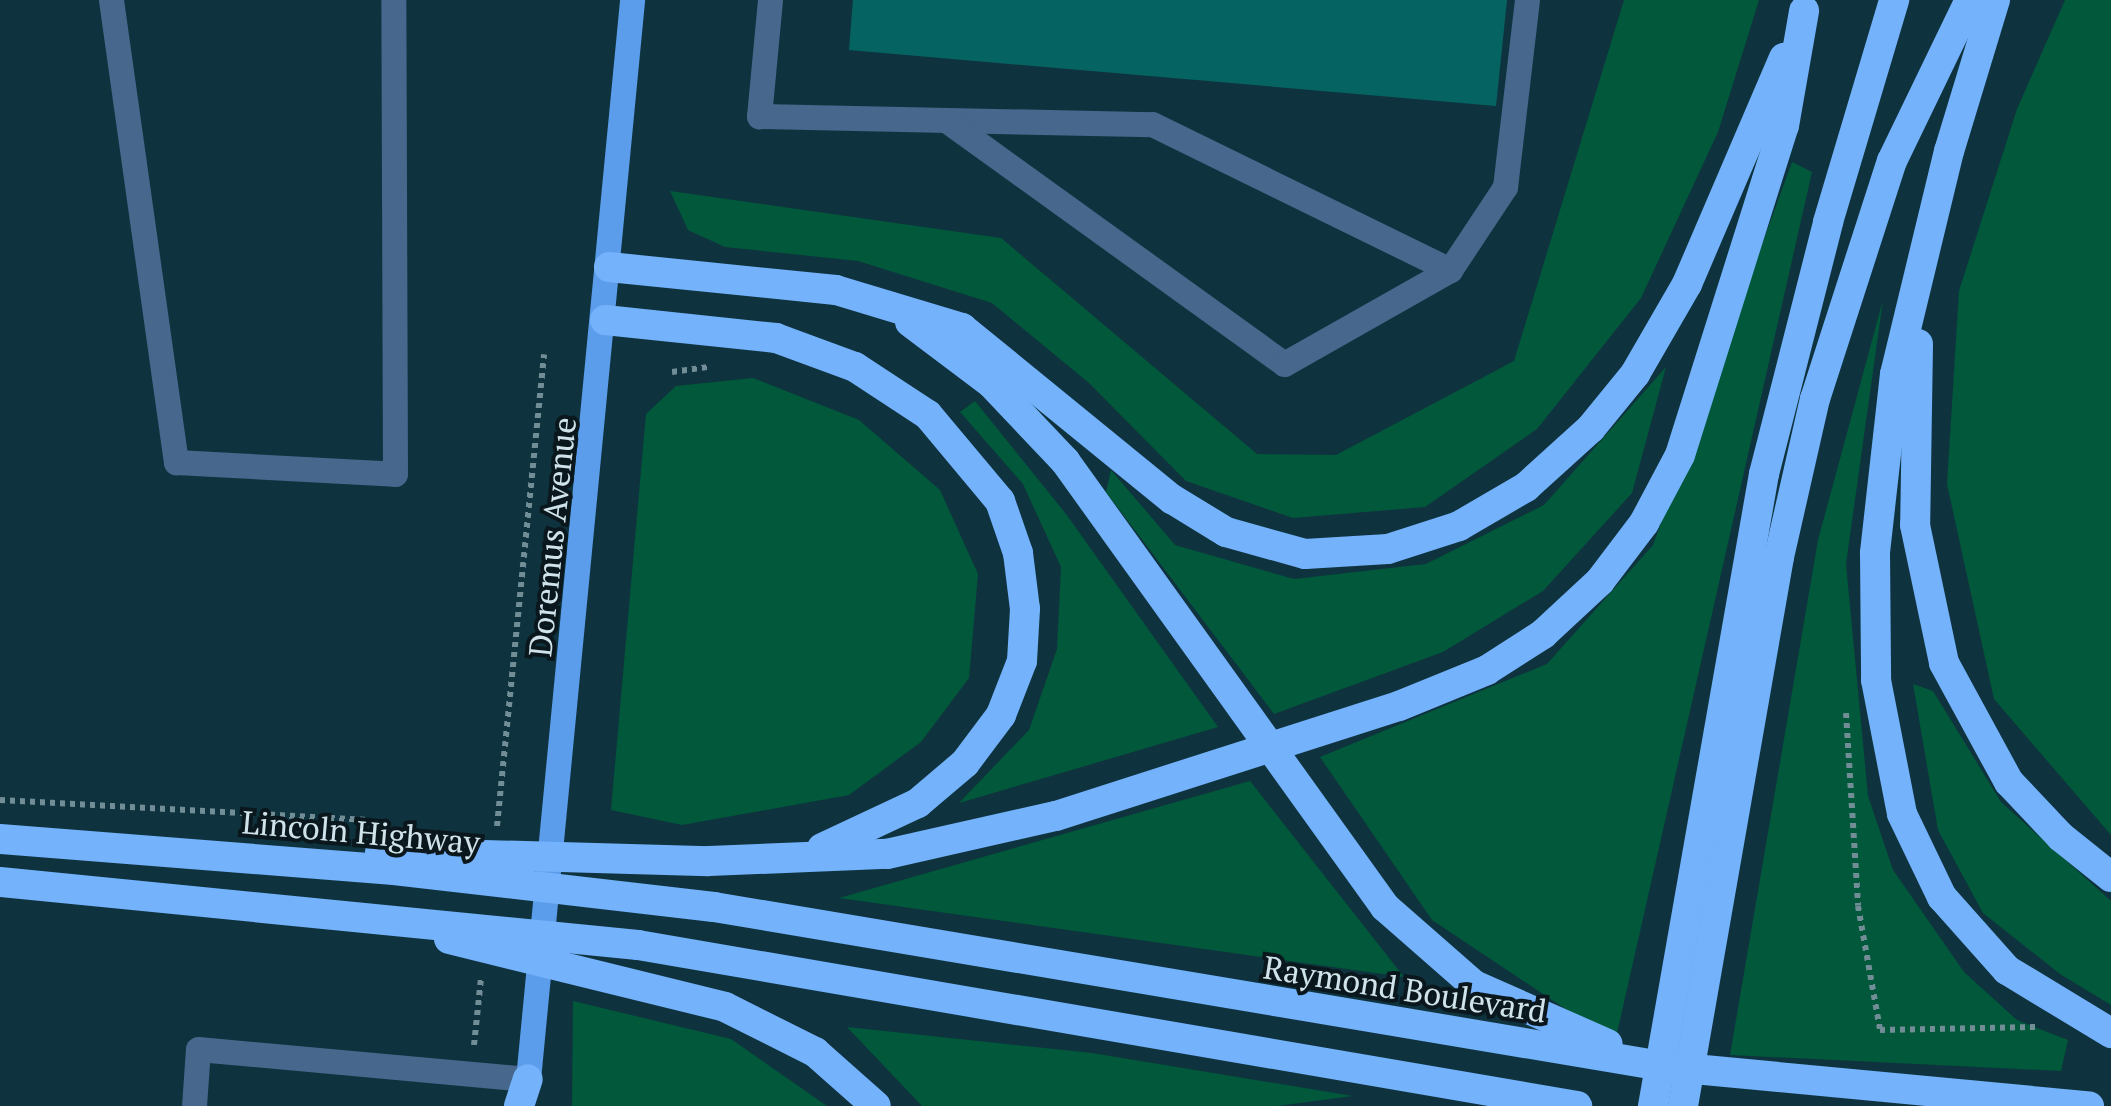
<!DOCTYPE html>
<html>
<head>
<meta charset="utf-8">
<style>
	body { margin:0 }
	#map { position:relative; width:2111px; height:1106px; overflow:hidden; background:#0f333e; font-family:"PT Serif",serif }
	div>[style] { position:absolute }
	.green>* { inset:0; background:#01583a }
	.building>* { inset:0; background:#056462 }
	.path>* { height:6px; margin-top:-3px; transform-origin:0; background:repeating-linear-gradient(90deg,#718d96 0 5px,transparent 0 10px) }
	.minor>* { height:25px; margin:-12.5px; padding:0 12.5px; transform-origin:12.5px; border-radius:12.5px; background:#47678c }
	.major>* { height:25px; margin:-12.5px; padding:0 12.5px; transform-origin:12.5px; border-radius:12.5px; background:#5b9dea }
	.highway>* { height:30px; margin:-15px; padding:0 15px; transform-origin:15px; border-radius:15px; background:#74b2fc }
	span { translate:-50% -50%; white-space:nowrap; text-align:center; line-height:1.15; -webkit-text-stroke:8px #0a181e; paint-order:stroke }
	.street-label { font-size:32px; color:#d0e3ea }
</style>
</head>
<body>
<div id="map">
	<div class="green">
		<div style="clip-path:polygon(1624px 0,1759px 0,1718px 132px,1641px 298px,1537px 429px,1425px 507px,1293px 518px,1186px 481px,1089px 383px,992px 303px,858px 261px,725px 247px,688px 230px,670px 191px,1001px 238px,1257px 454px,1336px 455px,1514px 361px)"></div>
		<div style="clip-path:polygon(2065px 0,2111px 0,2111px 835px,1994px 699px,1947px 484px,1959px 291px,2017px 109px)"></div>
		<div style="clip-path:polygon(1792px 162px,1812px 172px,1615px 1042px,1432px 920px,1320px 757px,1547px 664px,1653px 545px)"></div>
		<div style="clip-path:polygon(1883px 300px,1846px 564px,1868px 796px,1893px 870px,1964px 972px,2017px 1020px,2068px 1040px,2061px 1071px,1730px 1055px,1818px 540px)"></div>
		<div style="clip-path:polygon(1666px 367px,1632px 493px,1543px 591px,1443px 652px,1274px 714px,1106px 492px,1111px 470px,1175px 545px,1294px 579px,1426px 564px,1544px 505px)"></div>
		<div style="clip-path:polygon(753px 378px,859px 420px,940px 490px,978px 574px,969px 678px,921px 742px,849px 795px,682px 825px,611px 810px,646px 414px,676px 386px)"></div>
		<div style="clip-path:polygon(975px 401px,1066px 514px,1218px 727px,959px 803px,1029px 730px,1057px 649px,1061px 567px,1023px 484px,960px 412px)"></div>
		<div style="clip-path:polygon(1913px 684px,1933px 691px,2001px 802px,2111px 901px,2111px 1005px,2060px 974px,1983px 913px,1938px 830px)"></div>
		<div style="clip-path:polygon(1250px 781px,1404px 977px,839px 898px)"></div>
		<div style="clip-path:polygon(573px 1001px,731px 1039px,827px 1106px,572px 1106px)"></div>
		<div style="clip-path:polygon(847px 1027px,1092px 1053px,1353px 1096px,1277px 1106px,922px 1106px)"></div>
	</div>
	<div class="building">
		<div style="clip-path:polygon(853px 0,1507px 0,1496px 106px,849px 50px)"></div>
	</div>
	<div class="path">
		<div style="left:672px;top:372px;width:37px;rotate:-8deg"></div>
		<div style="left:1846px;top:713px;width:193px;rotate:86.4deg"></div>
		<div style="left:1858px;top:906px;width:126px;rotate:79.9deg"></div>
		<div style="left:1880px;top:1030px;width:158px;rotate:-1.1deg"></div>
		<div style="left:0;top:800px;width:369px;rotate:3.1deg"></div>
		<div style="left:497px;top:826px;width:474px;rotate:-84.3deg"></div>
		<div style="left:474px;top:1045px;width:67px;rotate:-84deg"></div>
	</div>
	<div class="minor">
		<div style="left:111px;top:0;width:467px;rotate:82deg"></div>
		<div style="left:176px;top:462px;width:219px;rotate:3.1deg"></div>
		<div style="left:395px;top:474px;width:474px;rotate:-90.2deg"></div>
		<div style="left:770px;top:0;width:117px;rotate:95.4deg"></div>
		<div style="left:759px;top:116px;width:393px;rotate:1.2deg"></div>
		<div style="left:1152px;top:124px;width:332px;rotate:26.1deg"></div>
		<div style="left:1450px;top:270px;width:100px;rotate:-56.5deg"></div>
		<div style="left:1505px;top:187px;width:188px;rotate:-83.3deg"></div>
		<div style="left:946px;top:120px;width:417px;rotate:35.8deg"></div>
		<div style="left:1284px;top:364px;width:191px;rotate:-29.5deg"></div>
		<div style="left:194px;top:1106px;width:57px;rotate:-86deg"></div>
		<div style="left:198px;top:1049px;width:331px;rotate:5.2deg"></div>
	</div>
	<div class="major">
		<div style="left:528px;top:1079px;width:1084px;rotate:-84.49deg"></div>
	</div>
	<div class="highway">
		<div style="left:1995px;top:0;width:158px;rotate:106.9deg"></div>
		<div style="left:1949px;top:151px;width:229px;rotate:103.6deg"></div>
		<div style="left:1895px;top:374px;width:180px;rotate:96.4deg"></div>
		<div style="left:1875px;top:553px;width:127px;rotate:89.5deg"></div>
		<div style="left:1876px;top:680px;width:136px;rotate:79deg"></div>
		<div style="left:1902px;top:814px;width:92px;rotate:64.3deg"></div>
		<div style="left:1942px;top:897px;width:98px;rotate:48.3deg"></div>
		<div style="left:2007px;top:970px;width:122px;rotate:31.2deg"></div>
		<div style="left:609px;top:267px;width:228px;rotate:5.8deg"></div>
		<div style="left:836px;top:290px;width:132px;rotate:16.8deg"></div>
		<div style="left:962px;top:328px;width:271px;rotate:39.2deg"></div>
		<div style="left:1172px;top:499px;width:63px;rotate:31.4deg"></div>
		<div style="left:1226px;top:532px;width:82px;rotate:15.6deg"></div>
		<div style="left:1305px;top:554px;width:83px;rotate:-3.4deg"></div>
		<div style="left:1388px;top:549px;width:75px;rotate:-17.9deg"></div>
		<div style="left:1459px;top:526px;width:78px;rotate:-30.2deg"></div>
		<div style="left:1526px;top:487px;width:88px;rotate:-42.2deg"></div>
		<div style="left:1591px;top:428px;width:70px;rotate:-50.8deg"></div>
		<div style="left:1635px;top:374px;width:104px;rotate:-60deg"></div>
		<div style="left:1687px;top:284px;width:246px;rotate:-66.8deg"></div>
		<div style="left:605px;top:320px;width:172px;rotate:6deg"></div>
		<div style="left:776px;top:338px;width:84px;rotate:20.2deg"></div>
		<div style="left:855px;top:367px;width:87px;rotate:33.3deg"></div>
		<div style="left:928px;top:415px;width:112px;rotate:50.1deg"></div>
		<div style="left:1000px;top:501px;width:55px;rotate:70.9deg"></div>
		<div style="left:1018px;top:553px;width:56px;rotate:82.9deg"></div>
		<div style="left:1025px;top:609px;width:52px;rotate:93.3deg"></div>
		<div style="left:1022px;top:661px;width:58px;rotate:111.3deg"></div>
		<div style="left:1001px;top:715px;width:60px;rotate:126.9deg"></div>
		<div style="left:965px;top:763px;width:62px;rotate:139.6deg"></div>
		<div style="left:918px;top:803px;width:106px;rotate:154.9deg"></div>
		<div style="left:910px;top:322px;width:101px;rotate:37deg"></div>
		<div style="left:991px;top:383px;width:108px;rotate:46.5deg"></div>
		<div style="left:1065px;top:461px;width:549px;rotate:54.34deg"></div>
		<div style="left:1385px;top:907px;width:118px;rotate:41.2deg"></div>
		<div style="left:1474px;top:985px;width:146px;rotate:23.8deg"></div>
		<div style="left:1918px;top:344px;width:181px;rotate:90.9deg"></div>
		<div style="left:1915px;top:525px;width:141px;rotate:78.1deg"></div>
		<div style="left:1944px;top:663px;width:136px;rotate:61.4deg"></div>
		<div style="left:2009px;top:782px;width:76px;rotate:46.6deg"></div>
		<div style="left:2061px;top:837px;width:64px;rotate:38.7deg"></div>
		<div style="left:0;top:839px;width:395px;rotate:4.5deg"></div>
		<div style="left:394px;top:870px;width:322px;rotate:6.6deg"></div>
		<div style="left:714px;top:907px;width:961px;rotate:9.52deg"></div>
		<div style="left:1662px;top:1066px;width:429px;rotate:5.4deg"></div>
		<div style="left:380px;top:852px;width:329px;rotate:1.6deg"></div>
		<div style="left:709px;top:861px;width:178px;rotate:-2.3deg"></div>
		<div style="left:887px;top:854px;width:173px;rotate:-12.7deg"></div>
		<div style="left:1056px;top:816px;width:360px;rotate:-17.8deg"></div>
		<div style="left:1399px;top:706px;width:95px;rotate:-22.2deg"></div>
		<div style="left:1487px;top:670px;width:67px;rotate:-32.7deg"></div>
		<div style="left:1543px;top:634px;width:78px;rotate:-42.9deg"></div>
		<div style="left:1600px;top:581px;width:73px;rotate:-52.8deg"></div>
		<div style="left:1644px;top:523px;width:77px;rotate:-62.1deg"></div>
		<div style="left:1680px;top:455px;width:345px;rotate:-72.5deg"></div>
		<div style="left:1784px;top:126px;width:117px;rotate:-80.1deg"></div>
		<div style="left:0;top:882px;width:641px;rotate:5.64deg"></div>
		<div style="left:638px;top:945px;width:953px;rotate:9.73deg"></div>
		<div style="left:449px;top:939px;width:284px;rotate:13.8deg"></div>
		<div style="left:725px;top:1007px;width:101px;rotate:26.6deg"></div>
		<div style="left:815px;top:1052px;width:81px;rotate:41.5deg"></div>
		<div style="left:519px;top:1106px;width:28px;rotate:-72deg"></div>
		<div style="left:1653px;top:1106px;width:642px;rotate:-80.04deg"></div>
		<div style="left:1764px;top:474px;width:260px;rotate:-75.7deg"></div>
		<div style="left:1828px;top:222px;width:232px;rotate:-73.4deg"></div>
		<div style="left:1683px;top:1106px;width:557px;rotate:-80.08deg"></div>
		<div style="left:1779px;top:557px;width:162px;rotate:-77.2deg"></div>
		<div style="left:1815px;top:399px;width:250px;rotate:-72.1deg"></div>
		<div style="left:1892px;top:161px;width:179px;rotate:-64.2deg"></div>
	</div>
	<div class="street-label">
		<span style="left:552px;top:537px;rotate:-84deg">Doremus Avenue</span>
		<span style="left:361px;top:832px;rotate:5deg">Lincoln Highway</span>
		<span style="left:1405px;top:989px;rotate:9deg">Raymond Boulevard</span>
	</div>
</div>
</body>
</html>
